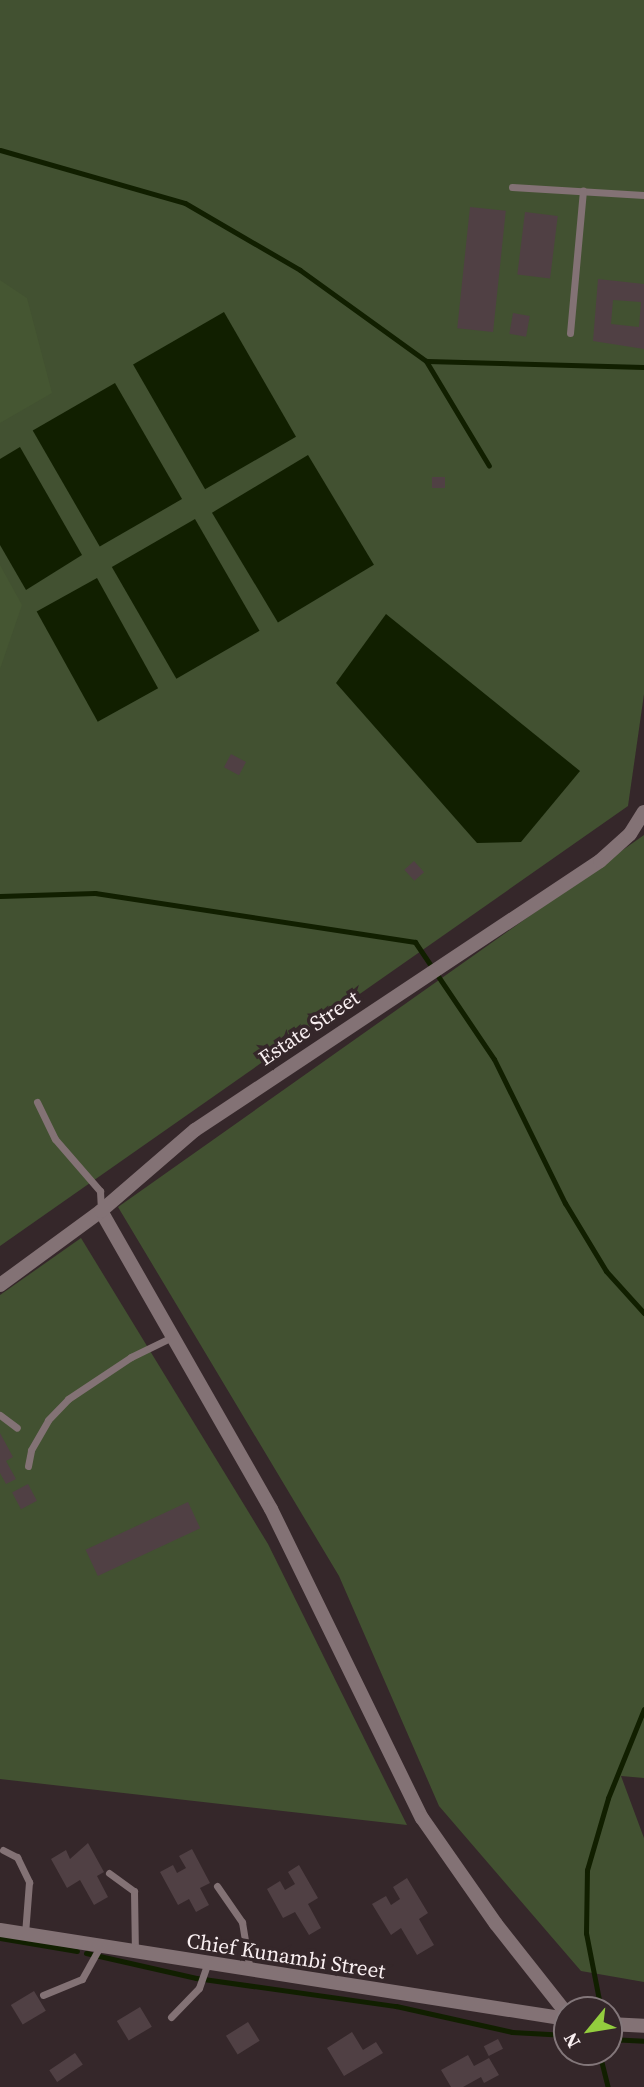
<!DOCTYPE html>
<html>
<head>
<meta charset="utf-8">
<style>
	body { margin:0 }
	#map { position:relative; width:644px; height:2087px; overflow:hidden; background:#35272a; font-family:"Source Serif 4",serif }
	div>[style] { position:absolute }
	.green>* { inset:0; background:#425131 }
	.forest>* { inset:0; background:#455632 }
	.water>* { inset:0; background:#111f00; transform-origin:0 0 }
	.stream>* { height:5px; margin:-2.5px; padding:0 2.5px; transform-origin:2.5px; border-radius:2.5px; background:#111f00 }
	.building>* { inset:0; background:#504044; transform-origin:0 0 }
	.service>* { height:7px; margin:-3.5px; padding:0 3.5px; transform-origin:3.5px; border-radius:3.5px; background:#837275 }
	.minor>* { height:14px; margin:-7px; padding:0 7px; transform-origin:7px; border-radius:7px; background:#837275 }
	span { translate:-50% -50%; white-space:nowrap; text-align:center; line-height:1.15; -webkit-text-stroke:7px #35272a; paint-order:stroke }
	.street-label { font-size:21px; color:#f9eff1 }
	.north { position:absolute; left:553px; top:1996px; width:70px; height:70px; box-sizing:border-box; background:#35272a; border:2px solid #83777a; border-radius:50%; rotate:240deg; font-size:19px; font-weight:700; line-height:28px; text-align:center; color:#f9eff1 }
	.north::after { content:''; display:block; margin:auto; width:24px; height:32px; background:#93cd3e; clip-path:polygon(50% 0,100% 100%,50% 72%,0 100%) }
</style>
</head>
<body>
<div id="map">
	<div class="green">
		<div style="clip-path:polygon(0 0,644px 0,644px 694px,628px 806px,0 1246px)"></div>
		<div style="clip-path:polygon(644px 835px,644px 1778px,621px 1776px,644px 1838px,644px 1982px,581px 1971px,439px 1806px,339px 1576px,118px 1207px)"></div>
		<div style="clip-path:polygon(81px 1238px,268px 1544px,407px 1825px,0 1779px,0 1295px)"></div>
	</div>
	<div class="forest">
		<div style="clip-path:polygon(0 280px,27px 298px,52px 393px,0 423px)"></div>
		<div style="clip-path:polygon(0 565px,22px 605px,0 669px)"></div>
	</div>
	<div class="water">
		<div style="left:224px;top:312px;width:144px;height:105px;rotate:60deg"></div>
		<div style="left:115px;top:383px;width:134px;height:95px;rotate:60deg"></div>
		<div style="clip-path:polygon(20px 447px,82px 555px,26px 590px,0 545px,0 459px)"></div>
		<div style="left:308px;top:455px;width:128px;height:112px;rotate:59deg"></div>
		<div style="left:195px;top:519px;width:129px;height:96px;rotate:60deg"></div>
		<div style="left:97px;top:578px;width:126px;height:69px;rotate:61deg"></div>
		<div style="clip-path:polygon(386px 614px,580px 771px,521px 842px,477px 843px,336px 683px)"></div>
	</div>
	<div class="stream">
		<div style="left:0;top:150px;width:192px;rotate:16deg"></div>
		<div style="left:185px;top:203px;width:133px;rotate:30.2deg"></div>
		<div style="left:300px;top:270px;width:155px;rotate:35.8deg"></div>
		<div style="left:426px;top:361px;width:122px;rotate:59deg"></div>
		<div style="left:427px;top:361px;width:217px;rotate:1.6deg"></div>
		<div style="left:0;top:896px;width:95px;rotate:-1.8deg"></div>
		<div style="left:95px;top:893px;width:324px;rotate:8.7deg"></div>
		<div style="left:415px;top:942px;width:141px;rotate:56deg"></div>
		<div style="left:494px;top:1059px;width:161px;rotate:63.8deg"></div>
		<div style="left:565px;top:1203px;width:79px;rotate:58.9deg"></div>
		<div style="left:606px;top:1271px;width:57px;rotate:47.9deg"></div>
		<div style="left:0;top:1938px;width:78px;rotate:9.6deg"></div>
		<div style="left:86px;top:1953px;width:113px;rotate:12.8deg"></div>
		<div style="left:196px;top:1978px;width:202px;rotate:8deg"></div>
		<div style="left:396px;top:2006px;width:119px;rotate:12.6deg"></div>
		<div style="left:512px;top:2032px;width:55px;rotate:3.1deg"></div>
		<div style="left:601px;top:2010px;width:78px;rotate:-101deg"></div>
		<div style="left:586px;top:1933px;width:63px;rotate:-89.1deg"></div>
		<div style="left:587px;top:1870px;width:75px;rotate:-73.7deg"></div>
		<div style="left:608px;top:1798px;width:96px;rotate:-68deg"></div>
		<div style="left:609px;top:2039px;width:35px;rotate:3deg"></div>
		<div style="left:599px;top:2052px;width:36px;rotate:76deg"></div>
	</div>
	<div class="building">
		<div style="left:470px;top:207px;width:36px;height:122px;rotate:6deg"></div>
		<div style="left:525px;top:212px;width:33px;height:63px;rotate:7deg"></div>
		<div style="clip-path:polygon(evenodd,598px 279px,644px 284px,644px 349px,593px 341px,598px 279px,613px 300px,641px 302px,639px 327px,611px 324px,613px 300px)"></div>
		<div style="left:513px;top:313px;width:17px;height:21px;rotate:10deg"></div>
		<div style="left:432px;top:477px;width:13px;height:11px"></div>
		<div style="left:231px;top:754px;width:17px;height:15px;rotate:28deg"></div>
		<div style="left:414px;top:861px;width:15px;height:13px;rotate:48deg"></div>
		<div style="clip-path:polygon(0 1433px,13px 1457px,6px 1461px,16px 1479px,6px 1484px,0 1473px)"></div>
		<div style="left:28px;top:1484px;width:19px;height:18px;rotate:62deg"></div>
		<div style="left:188px;top:1502px;width:29px;height:113px;rotate:65deg"></div>
		<div style="clip-path:polygon(88px 1843px,104px 1872px,97px 1876px,108px 1897px,94px 1905px,80px 1880px,67px 1888px,51px 1859px,66px 1850px,70px 1859px)"></div>
		<div style="clip-path:polygon(192px 1849px,210px 1883px,200px 1888px,209px 1905px,196px 1912px,189px 1899px,178px 1905px,160px 1872px,173px 1865px,177px 1873px,186px 1868px,179px 1856px)"></div>
		<div style="clip-path:polygon(299px 1865px,318px 1898px,308px 1904px,321px 1928px,309px 1935px,295px 1912px,283px 1918px,267px 1889px,280px 1881px,285px 1890px,295px 1884px,288px 1872px)"></div>
		<div style="clip-path:polygon(407px 1878px,428px 1913px,419px 1919px,434px 1945px,417px 1955px,401px 1928px,391px 1935px,372px 1904px,386px 1896px,391px 1905px,400px 1899px,393px 1887px)"></div>
		<div style="left:34px;top:1991px;width:23px;height:27px;rotate:59deg"></div>
		<div style="left:140px;top:2007px;width:23px;height:27px;rotate:59deg"></div>
		<div style="left:248px;top:2022px;width:22px;height:26px;rotate:58deg"></div>
		<div style="clip-path:polygon(352px 2032px,363px 2050px,376px 2042px,383px 2053px,344px 2076px,327px 2048px)"></div>
		<div style="left:498px;top:2039px;width:11px;height:16px;rotate:63deg"></div>
		<div style="left:75px;top:2053px;width:14px;height:31px;rotate:56deg"></div>
		<div style="clip-path:polygon(468px 2055px,474px 2066px,489px 2058px,499px 2075px,484px 2083px,481px 2077px,463px 2087px,451px 2087px,441px 2070px)"></div>
	</div>
	<div class="service">
		<div style="left:512px;top:187px;width:132px;rotate:3.5deg"></div>
		<div style="left:570px;top:333px;width:143px;rotate:-84.8deg"></div>
		<div style="left:37px;top:1102px;width:41px;rotate:64.1deg"></div>
		<div style="left:55px;top:1139px;width:69px;rotate:49.1deg"></div>
		<div style="left:100px;top:1191px;width:18px;rotate:87deg"></div>
		<div style="left:0;top:1415px;width:21px;rotate:37deg"></div>
		<div style="left:28px;top:1466px;width:16px;rotate:-79deg"></div>
		<div style="left:31px;top:1450px;width:34px;rotate:-60deg"></div>
		<div style="left:48px;top:1420px;width:29px;rotate:-46deg"></div>
		<div style="left:68px;top:1399px;width:76px;rotate:-33.7deg"></div>
		<div style="left:131px;top:1357px;width:46px;rotate:-26deg"></div>
		<div style="left:3px;top:1850px;width:16px;rotate:27deg"></div>
		<div style="left:17px;top:1857px;width:28px;rotate:64deg"></div>
		<div style="left:29px;top:1882px;width:52px;rotate:94.4deg"></div>
		<div style="left:109px;top:1873px;width:31px;rotate:36deg"></div>
		<div style="left:134px;top:1891px;width:62px;rotate:89.1deg"></div>
		<div style="left:217px;top:1886px;width:44px;rotate:55.2deg"></div>
		<div style="left:242px;top:1922px;width:50px;rotate:80.7deg"></div>
		<div style="left:43px;top:1995px;width:42px;rotate:-22.3deg"></div>
		<div style="left:82px;top:1979px;width:35px;rotate:-61deg"></div>
		<div style="left:171px;top:2017px;width:40px;rotate:-46deg"></div>
		<div style="left:199px;top:1988px;width:24px;rotate:-71deg"></div>
	</div>
	<div class="minor">
		<div style="left:101px;top:1211px;width:343px;rotate:60.3deg"></div>
		<div style="left:271px;top:1509px;width:344px;rotate:64deg"></div>
		<div style="left:422px;top:1818px;width:129px;rotate:55.1deg"></div>
		<div style="left:496px;top:1924px;width:115px;rotate:51.7deg"></div>
		<div style="left:0;top:1285px;width:125px;rotate:-36.2deg"></div>
		<div style="left:101px;top:1211px;width:124px;rotate:-40.8deg"></div>
		<div style="left:195px;top:1130px;width:486px;rotate:-33.6deg"></div>
		<div style="left:600px;top:861px;width:40px;rotate:-42deg"></div>
		<div style="left:630px;top:834px;width:26px;rotate:-58deg"></div>
		<div style="left:0;top:1930px;width:574px;rotate:8.92deg"></div>
		<div style="left:609px;top:2024px;width:35px;rotate:3deg"></div>
	</div>
	<div class="street-label">
		<span style="left:309px;top:1028px;rotate:-34deg">Estate Street</span>
		<span style="left:286px;top:1956px;rotate:9deg">Chief Kunambi Street</span>
	</div>
	<div class="north">N</div>
</div>
</body>
</html>
